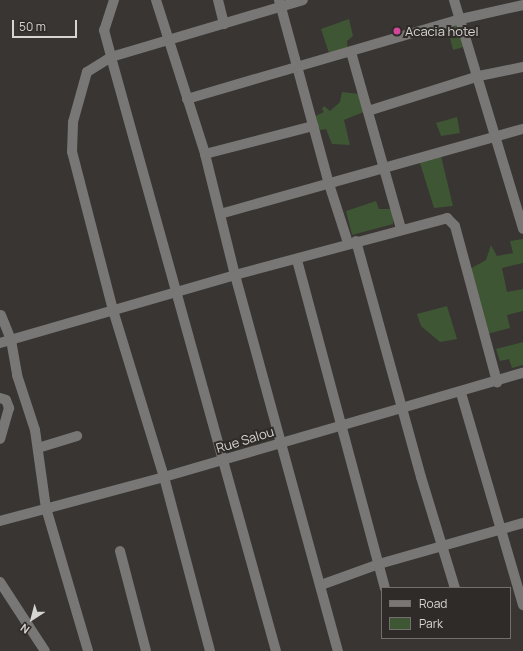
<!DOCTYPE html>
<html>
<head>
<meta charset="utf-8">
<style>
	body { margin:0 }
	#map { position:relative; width:523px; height:651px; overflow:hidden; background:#383532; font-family:Manrope,sans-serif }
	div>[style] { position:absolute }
	.green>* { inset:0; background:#3e5633 }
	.minor>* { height:10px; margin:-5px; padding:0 5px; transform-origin:5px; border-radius:5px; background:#787775 }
	.dots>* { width:11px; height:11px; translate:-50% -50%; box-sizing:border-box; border:2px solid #2e2b28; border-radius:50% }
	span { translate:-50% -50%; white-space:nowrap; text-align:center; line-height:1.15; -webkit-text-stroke:4px #2e2b28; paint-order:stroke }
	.poi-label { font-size:13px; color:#d7d5d3 }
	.left { translate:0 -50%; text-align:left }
	.street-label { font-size:13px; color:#d7d5d3 }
	.legend { position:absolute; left:381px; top:587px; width:130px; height:52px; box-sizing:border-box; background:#2e2b28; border:1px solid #726f6c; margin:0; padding:5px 7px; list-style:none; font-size:12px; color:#d7d5d3 }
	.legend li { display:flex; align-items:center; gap:8px; height:20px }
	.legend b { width:20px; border:1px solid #726f6c }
	.north { position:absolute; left:12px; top:599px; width:40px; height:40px; -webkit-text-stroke:3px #2e2b28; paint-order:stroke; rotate:216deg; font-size:11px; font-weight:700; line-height:16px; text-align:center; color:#d7d5d3 }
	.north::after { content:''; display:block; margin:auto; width:14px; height:18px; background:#d7d5d3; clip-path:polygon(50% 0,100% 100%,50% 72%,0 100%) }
	.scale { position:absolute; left:12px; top:20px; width:65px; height:18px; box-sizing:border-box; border:2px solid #d7d5d3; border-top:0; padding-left:5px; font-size:12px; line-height:14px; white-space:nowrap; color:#d7d5d3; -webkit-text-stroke:3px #2e2b28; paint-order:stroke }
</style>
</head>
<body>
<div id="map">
	<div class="green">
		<div style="clip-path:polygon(349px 19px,353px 36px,347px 41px,348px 51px,330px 56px,321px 29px)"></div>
		<div style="clip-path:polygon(460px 24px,467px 46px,453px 50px,450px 38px,446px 35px,440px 36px,439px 29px)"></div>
		<div style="clip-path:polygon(342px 92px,360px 94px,366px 111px,344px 120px,350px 145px,332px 144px,326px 129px,320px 130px,321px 138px,313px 117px,324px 112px,322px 109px,324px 106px,330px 111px,340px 102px)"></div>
		<div style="clip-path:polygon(457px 117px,460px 133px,441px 136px,436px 123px)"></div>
		<div style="clip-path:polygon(441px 156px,453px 206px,434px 208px,419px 160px)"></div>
		<div style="clip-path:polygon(376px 201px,379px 209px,393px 209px,393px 224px,352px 235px,346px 211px)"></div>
		<div style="clip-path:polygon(523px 239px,523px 263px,502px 268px,507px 292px,523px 289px,523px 311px,507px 315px,510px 328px,487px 334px,468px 270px,486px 260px,491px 245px,497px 256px,513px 253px,510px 241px)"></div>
		<div style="clip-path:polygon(447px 306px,457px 339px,440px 342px,421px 326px,417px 314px)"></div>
		<div style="clip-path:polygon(523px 342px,523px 365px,512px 368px,509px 359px,500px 361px,496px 349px)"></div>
	</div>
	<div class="minor">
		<div style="left:114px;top:0;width:32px;rotate:108deg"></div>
		<div style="left:104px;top:30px;width:28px;rotate:75deg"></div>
		<div style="left:111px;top:57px;width:616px;rotate:74.48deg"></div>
		<div style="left:156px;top:0;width:162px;rotate:72.3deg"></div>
		<div style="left:205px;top:154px;width:125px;rotate:76.1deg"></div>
		<div style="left:235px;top:275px;width:390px;rotate:74.7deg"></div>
		<div style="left:218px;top:0;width:25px;rotate:76deg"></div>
		<div style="left:279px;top:0;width:191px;rotate:74.8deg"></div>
		<div style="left:329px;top:184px;width:62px;rotate:72.1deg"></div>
		<div style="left:454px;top:0;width:239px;rotate:73.2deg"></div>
		<div style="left:351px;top:52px;width:184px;rotate:74.2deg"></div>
		<div style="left:187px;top:99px;width:285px;rotate:-16.3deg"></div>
		<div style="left:461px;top:19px;width:64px;rotate:-12.7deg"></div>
		<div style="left:368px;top:111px;width:116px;rotate:-17.5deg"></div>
		<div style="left:479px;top:76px;width:45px;rotate:-11.6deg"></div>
		<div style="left:205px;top:154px;width:112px;rotate:-14.5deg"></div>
		<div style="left:220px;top:214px;width:315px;rotate:-15.7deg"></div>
		<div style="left:356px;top:241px;width:245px;rotate:74.6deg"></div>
		<div style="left:421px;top:477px;width:116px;rotate:73deg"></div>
		<div style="left:297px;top:260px;width:340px;rotate:75deg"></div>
		<div style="left:1px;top:315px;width:27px;rotate:68deg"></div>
		<div style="left:11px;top:340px;width:36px;rotate:80deg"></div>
		<div style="left:17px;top:375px;width:58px;rotate:71.9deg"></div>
		<div style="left:35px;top:430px;width:79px;rotate:82deg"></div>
		<div style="left:46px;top:508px;width:149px;rotate:73.6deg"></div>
		<div style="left:0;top:343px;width:245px;rotate:-16.1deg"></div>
		<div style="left:235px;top:275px;width:220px;rotate:-15deg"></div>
		<div style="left:447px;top:218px;width:11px;rotate:45deg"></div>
		<div style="left:455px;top:226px;width:162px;rotate:74.9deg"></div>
		<div style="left:461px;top:393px;width:221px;rotate:73.7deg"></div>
		<div style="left:0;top:398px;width:6px;rotate:18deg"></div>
		<div style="left:6px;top:400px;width:9px;rotate:69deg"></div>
		<div style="left:9px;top:408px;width:32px;rotate:106deg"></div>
		<div style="left:38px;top:448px;width:41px;rotate:-17.1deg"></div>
		<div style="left:0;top:521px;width:170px;rotate:-15deg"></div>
		<div style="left:164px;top:477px;width:374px;rotate:-16.2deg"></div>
		<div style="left:120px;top:551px;width:103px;rotate:75.4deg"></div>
		<div style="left:0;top:582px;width:82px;rotate:56.9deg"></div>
		<div style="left:321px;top:585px;width:62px;rotate:-19.9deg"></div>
		<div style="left:379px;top:564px;width:150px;rotate:-15.9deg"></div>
		<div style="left:210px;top:651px;width:180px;rotate:-104.8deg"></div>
		<div style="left:164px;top:477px;width:175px;rotate:-107deg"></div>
		<div style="left:113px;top:310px;width:163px;rotate:-104.5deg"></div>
		<div style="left:72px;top:152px;width:30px;rotate:-88deg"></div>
		<div style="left:73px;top:122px;width:52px;rotate:-74.4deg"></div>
		<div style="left:87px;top:72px;width:28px;rotate:-32deg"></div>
		<div style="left:111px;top:57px;width:200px;rotate:-16.5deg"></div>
	</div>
	<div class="dots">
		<div style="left:397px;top:31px;background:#d1479c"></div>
	</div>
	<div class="poi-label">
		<span class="left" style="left:405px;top:31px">Acacia hotel</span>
	</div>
	<div class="street-label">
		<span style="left:245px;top:440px;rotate:-17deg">Rue Salou</span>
	</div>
	<ul class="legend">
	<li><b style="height:5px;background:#787775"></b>Road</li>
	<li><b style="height:11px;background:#3e5633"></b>Park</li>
	</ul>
	<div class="north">N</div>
	<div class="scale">50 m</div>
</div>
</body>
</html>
